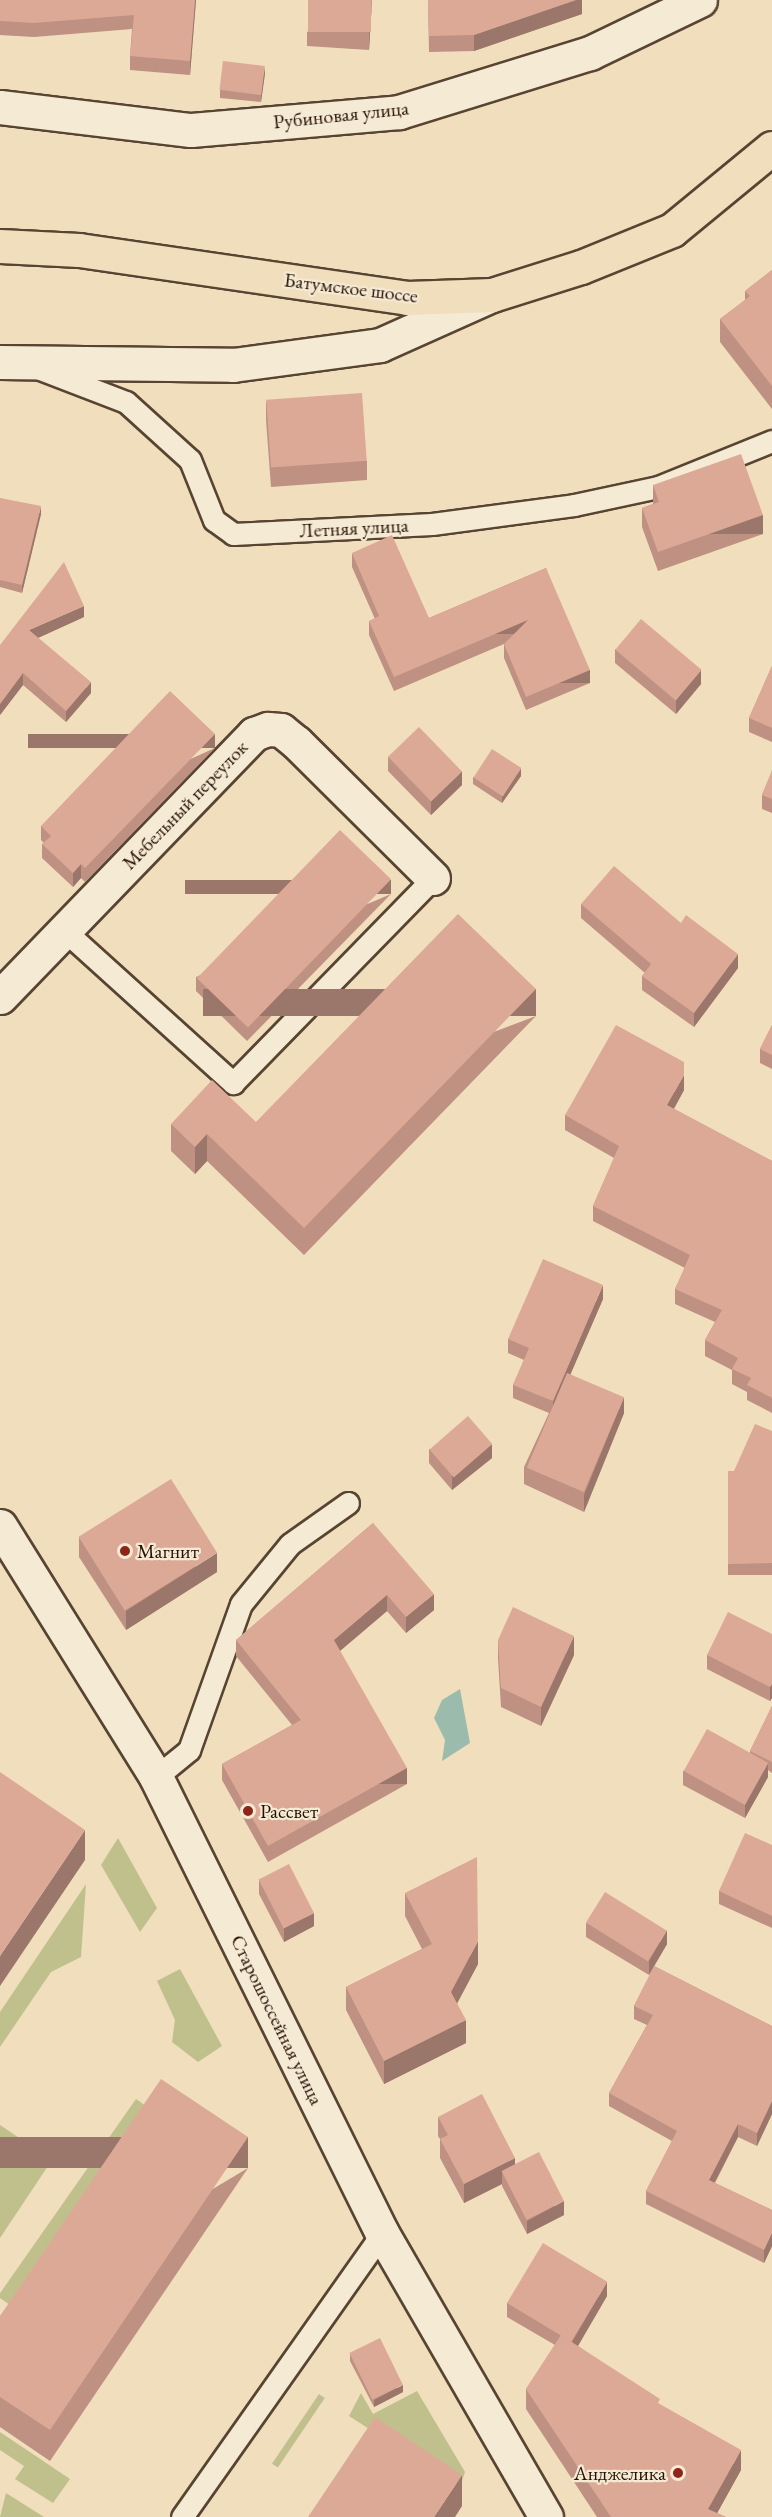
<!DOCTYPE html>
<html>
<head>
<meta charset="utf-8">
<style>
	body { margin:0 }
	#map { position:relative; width:772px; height:2517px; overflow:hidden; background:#f0debd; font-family:"EB Garamond",serif }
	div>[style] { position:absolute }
	.green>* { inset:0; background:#c0c08d; transform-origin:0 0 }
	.water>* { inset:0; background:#9bbcad }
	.roads { filter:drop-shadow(2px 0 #584432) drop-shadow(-2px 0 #584432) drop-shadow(0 2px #584432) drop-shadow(0 -2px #584432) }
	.lane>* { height:21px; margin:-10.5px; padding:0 10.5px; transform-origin:10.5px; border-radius:10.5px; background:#f5ead4 }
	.street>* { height:33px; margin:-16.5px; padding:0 16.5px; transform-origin:16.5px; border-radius:16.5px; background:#f5ead4 }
	.secondary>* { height:33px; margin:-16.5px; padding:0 16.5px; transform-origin:16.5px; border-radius:16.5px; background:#f5ead4 }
	.highway>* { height:33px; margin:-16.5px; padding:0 16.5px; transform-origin:16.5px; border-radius:16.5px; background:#f0debd }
	.wall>* { inset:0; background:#be9182 }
	.shaded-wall>* { inset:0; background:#9b766a; transform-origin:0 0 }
	.building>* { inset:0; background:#dda997; transform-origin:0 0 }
	.dots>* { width:16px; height:16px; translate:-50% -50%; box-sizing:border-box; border:3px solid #f5ead4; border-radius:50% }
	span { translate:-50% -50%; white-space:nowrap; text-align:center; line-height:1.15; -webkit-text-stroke:4.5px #f5ead4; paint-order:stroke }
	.street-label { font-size:20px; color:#251003 }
	.poi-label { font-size:20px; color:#251003 }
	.left { translate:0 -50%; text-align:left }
	.right { translate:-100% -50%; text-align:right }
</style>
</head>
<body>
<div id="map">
	<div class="green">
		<div style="clip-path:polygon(118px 1838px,157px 1908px,140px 1932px,101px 1865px)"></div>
		<div style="clip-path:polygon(86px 1884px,81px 1957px,51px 1972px,0 2047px,0 2012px)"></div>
		<div style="clip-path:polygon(180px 1969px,222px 2046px,198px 2062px,172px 2042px,175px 2020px,157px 1981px)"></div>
		<div style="left:136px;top:2099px;width:24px;height:241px;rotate:35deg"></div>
		<div style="clip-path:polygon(0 2125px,52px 2160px,0 2238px)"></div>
		<div style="clip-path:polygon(417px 2391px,465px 2472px,460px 2487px,349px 2416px,361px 2393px,373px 2414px)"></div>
		<div style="left:319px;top:2394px;width:7px;height:84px;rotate:34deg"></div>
		<div style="clip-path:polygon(0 2432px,70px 2479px,53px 2503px,15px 2479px,24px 2466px,0 2450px)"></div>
		<div style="clip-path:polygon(6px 2493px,44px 2517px,0 2517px)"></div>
	</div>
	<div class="water">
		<div style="clip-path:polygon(460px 1689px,470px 1743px,442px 1761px,445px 1740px,434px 1718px,442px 1700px)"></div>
	</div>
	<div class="roads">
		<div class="lane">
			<div style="left:40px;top:369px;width:92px;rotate:21deg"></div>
			<div style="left:126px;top:402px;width:86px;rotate:42.2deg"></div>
			<div style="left:190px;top:460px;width:65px;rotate:68.2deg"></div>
			<div style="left:214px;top:520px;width:24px;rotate:36deg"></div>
			<div style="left:233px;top:534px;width:199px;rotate:-2.9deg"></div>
			<div style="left:432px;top:524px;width:143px;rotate:-7.6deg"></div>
			<div style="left:574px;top:505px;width:86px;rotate:-12.1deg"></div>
			<div style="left:658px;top:487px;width:123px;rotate:-22deg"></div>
			<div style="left:65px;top:931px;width:227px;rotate:42.1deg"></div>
			<div style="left:233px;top:1083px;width:286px;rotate:-45.7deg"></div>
			<div style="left:156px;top:1777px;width:43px;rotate:-39.3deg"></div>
			<div style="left:189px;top:1750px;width:155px;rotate:-70.4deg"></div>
			<div style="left:241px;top:1604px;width:77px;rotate:-50.8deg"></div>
			<div style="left:290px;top:1544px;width:71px;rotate:-35.3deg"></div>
			<div style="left:182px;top:2517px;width:347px;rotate:-54.8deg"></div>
		</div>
		<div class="street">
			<div style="left:0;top:107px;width:192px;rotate:6.9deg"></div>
			<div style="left:191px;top:130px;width:209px;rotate:-4.9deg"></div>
			<div style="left:399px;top:112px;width:200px;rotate:-17.2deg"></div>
			<div style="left:590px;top:53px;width:122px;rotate:-25.7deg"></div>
			<div style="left:0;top:997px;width:366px;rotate:-46deg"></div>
			<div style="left:254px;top:734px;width:15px;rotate:-20deg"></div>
			<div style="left:268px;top:729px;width:13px;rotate:4deg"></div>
			<div style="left:281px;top:730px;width:19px;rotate:39deg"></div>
			<div style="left:296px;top:742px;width:193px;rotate:44.8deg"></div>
		</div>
		<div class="secondary">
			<div style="left:0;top:362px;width:233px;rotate:0.7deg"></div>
			<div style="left:233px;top:365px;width:148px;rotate:-7.7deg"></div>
			<div style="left:380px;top:345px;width:123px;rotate:-24.1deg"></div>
			<div style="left:0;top:1526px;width:296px;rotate:58.1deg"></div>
			<div style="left:156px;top:1777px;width:509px;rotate:63.64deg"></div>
			<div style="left:382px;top:2233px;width:328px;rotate:60deg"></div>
		</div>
		<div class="highway">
			<div style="left:0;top:246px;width:79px;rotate:2.9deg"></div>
			<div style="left:79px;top:250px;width:331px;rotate:8.3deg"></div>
			<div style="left:407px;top:298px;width:85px;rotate:-2deg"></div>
			<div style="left:492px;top:295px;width:93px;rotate:-17.5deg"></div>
			<div style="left:581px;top:267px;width:98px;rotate:-22.1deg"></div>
			<div style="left:672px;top:230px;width:129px;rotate:-39.4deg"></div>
		</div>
	</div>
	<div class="wall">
		<div style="clip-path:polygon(0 0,196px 0,190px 75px,130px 70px,130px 56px,132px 29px,34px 37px,0 35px)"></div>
		<div style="clip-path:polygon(372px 0,369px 50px,307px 46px,307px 32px)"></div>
		<div style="clip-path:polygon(428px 0,582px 0,582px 14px,474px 51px,429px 52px)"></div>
		<div style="clip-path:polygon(265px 73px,261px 102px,220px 98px,220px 90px)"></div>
		<div style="clip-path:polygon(772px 270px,772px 409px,720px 342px,720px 319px,745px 300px,745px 291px)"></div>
		<div style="clip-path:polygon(266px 401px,367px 461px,367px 480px,271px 487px,266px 420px)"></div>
		<div style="clip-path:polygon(653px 485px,763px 534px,658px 571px,642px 527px,642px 508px,653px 504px)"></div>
		<div style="clip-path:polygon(0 498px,41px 514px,22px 593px,0 587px)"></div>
		<div style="clip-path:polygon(352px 553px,429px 618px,546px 568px,590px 683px,526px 710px,504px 658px,504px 644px,394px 691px,369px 635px,369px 621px,375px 619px,352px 567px)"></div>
		<div style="clip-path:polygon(84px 617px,38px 638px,91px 693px,66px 722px,23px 685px,0 715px,0 645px)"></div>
		<div style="clip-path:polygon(615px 649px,701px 684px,676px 714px,615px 663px)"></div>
		<div style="clip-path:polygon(772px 666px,772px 742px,749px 732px,749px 718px)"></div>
		<div style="clip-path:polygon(215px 748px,85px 882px,81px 878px,73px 887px,42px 858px,42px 844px,44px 843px,41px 840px,41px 826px)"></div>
		<div style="clip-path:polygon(388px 757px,462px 785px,431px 815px,388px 771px)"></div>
		<div style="clip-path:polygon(772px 771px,772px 813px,762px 809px,762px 795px)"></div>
		<div style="clip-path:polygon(521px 776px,502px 803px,473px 784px,473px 777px)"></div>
		<div style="clip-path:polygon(391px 894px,247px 1041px,196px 991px,196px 977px)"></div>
		<div style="clip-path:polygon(581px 904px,681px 923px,738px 968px,694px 1027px,642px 990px,642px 976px,645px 973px,581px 918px)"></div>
		<div style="clip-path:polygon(536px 1016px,304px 1255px,207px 1161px,195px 1174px,171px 1151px,171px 1124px,256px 1122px)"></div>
		<div style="clip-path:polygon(772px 1025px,772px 1069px,760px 1063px,760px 1049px)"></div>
		<div style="clip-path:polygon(684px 1090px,674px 1109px,772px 1161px,772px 1413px,747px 1400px,747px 1392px,732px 1384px,732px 1370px,705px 1356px,705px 1340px,715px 1322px,675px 1304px,675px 1289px,685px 1268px,593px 1221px,593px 1206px,614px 1158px,565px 1130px,565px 1115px)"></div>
		<div style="clip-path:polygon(603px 1299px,570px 1374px,624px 1413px,584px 1512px,524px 1484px,524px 1467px,549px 1413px,513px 1398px,513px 1385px,524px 1360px,508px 1353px,508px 1339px)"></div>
		<div style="clip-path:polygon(772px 1431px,772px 1575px,728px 1575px,728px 1471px,734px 1471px)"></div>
		<div style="clip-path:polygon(429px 1449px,492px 1458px,452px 1490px,429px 1463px)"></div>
		<div style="clip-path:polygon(373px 1523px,434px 1610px,406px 1633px,387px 1611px,340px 1651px,407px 1784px,268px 1862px,222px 1780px,222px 1764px,292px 1725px,236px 1656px,236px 1640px)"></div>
		<div style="clip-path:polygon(79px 1537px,217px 1572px,126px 1630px,79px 1557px)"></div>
		<div style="clip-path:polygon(772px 1634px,772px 1698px,770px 1701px,707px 1669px,707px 1655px)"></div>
		<div style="clip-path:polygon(498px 1640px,574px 1655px,541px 1726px,501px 1707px,498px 1659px)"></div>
		<div style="clip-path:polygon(772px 1706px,772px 1773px,768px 1770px,768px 1777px,745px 1818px,683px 1785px,683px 1771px,750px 1753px,750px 1751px)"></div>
		<div style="clip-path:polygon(772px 1845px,772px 1928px,719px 1904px,719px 1891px)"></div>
		<div style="clip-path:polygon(259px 1880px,314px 1926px,284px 1942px,259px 1894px)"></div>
		<div style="clip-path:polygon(405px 1893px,478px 1964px,457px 2003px,466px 2043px,384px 2084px,346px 2010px,346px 1987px,422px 1949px,405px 1916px)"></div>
		<div style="clip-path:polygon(586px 1923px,667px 1944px,654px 1966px,772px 2026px,772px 2114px,757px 2146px,738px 2137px,715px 2183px,772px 2210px,772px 2246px,764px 2263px,646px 2204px,646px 2191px,672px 2141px,609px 2106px,609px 2093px,647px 2025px,634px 2019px,634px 2006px,654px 1967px,649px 1975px,586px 1937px)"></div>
		<div style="clip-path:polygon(438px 2117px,515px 2165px,564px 2215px,527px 2234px,502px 2186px,502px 2184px,464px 2203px,440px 2158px,440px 2139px,438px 2136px)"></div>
		<div style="clip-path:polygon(248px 2168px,50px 2461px,0 2427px,0 2316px)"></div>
		<div style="clip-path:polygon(607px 2296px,578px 2346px,660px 2405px,741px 2470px,717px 2513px,726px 2517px,597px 2517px,526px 2409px,526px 2389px,555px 2345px,507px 2317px,507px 2303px)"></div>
		<div style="clip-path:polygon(350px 2353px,403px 2392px,374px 2407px,350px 2361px)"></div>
	</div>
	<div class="shaded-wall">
		<div style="clip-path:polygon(195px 0,196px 0,190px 75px,190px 61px)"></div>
		<div style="clip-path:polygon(372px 0,369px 50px,369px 36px)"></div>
		<div style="clip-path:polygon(576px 0,582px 0,582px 14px,474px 51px,474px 35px)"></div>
		<div style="clip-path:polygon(265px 66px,265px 73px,261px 102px,261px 95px)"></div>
		<div style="clip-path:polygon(41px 506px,41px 514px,22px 593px,22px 585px)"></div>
		<div style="left:763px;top:515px;width:19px;height:111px;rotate:90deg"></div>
		<div style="clip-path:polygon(84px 606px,84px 617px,29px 642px,29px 630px)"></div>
		<div style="left:528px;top:620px;width:14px;height:146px;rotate:90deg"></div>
		<div style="left:590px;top:670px;width:13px;height:69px;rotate:90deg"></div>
		<div style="clip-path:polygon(701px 670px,701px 684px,676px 714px,676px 700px)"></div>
		<div style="clip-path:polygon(23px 673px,23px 685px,0 715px,0 704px)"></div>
		<div style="clip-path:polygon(91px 682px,91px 693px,66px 722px,66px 711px)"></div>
		<div style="left:215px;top:734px;width:14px;height:187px;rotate:90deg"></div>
		<div style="clip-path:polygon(521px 768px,521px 776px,502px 803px,502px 796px)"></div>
		<div style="clip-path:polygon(462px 771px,462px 785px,431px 815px,431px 801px)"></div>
		<div style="clip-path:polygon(81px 864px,81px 878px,73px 887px,73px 873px)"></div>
		<div style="left:391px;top:880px;width:14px;height:206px;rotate:90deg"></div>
		<div style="clip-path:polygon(738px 954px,738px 968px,694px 1027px,694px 1013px)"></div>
		<div style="left:536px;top:989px;width:27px;height:333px;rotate:90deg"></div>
		<div style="clip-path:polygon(684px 1075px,684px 1090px,667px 1121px,667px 1105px)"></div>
		<div style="clip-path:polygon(207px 1134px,207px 1161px,195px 1174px,195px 1147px)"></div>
		<div style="clip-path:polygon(603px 1285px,603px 1299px,553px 1415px,553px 1401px)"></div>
		<div style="clip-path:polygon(624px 1397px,624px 1413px,584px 1512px,584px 1495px)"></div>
		<div style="clip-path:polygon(492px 1444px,492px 1458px,452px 1490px,452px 1476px)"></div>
		<div style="clip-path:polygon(217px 1553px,217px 1572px,126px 1630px,126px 1611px)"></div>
		<div style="clip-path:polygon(434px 1594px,434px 1610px,406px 1633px,406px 1617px)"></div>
		<div style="clip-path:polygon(387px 1595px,387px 1611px,334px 1656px,334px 1640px)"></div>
		<div style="clip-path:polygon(574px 1636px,574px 1655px,541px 1726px,541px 1707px)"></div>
		<div style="clip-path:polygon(772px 1684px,772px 1698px,770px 1701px,770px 1687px)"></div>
		<div style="clip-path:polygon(768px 1763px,768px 1777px,745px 1818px,745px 1804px)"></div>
		<div style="left:407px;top:1768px;width:16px;height:159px;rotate:90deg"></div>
		<div style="clip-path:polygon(85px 1830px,85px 1860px,0 1986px,0 1956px)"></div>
		<div style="clip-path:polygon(314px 1913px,314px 1926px,284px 1942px,284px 1928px)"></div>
		<div style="clip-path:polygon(667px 1930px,667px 1944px,649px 1975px,649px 1961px)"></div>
		<div style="clip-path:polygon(478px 1941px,478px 1964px,451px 2015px,451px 1992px)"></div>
		<div style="clip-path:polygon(466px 2020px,466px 2043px,384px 2084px,384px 2061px)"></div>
		<div style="clip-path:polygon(772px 2101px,772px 2114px,757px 2146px,757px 2133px)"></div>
		<div style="clip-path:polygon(738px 2124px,738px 2137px,709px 2193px,709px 2180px)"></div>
		<div style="left:248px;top:2137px;width:31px;height:354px;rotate:90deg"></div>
		<div style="clip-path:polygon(515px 2158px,515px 2177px,502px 2172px,502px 2184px,464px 2203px,464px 2184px)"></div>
		<div style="clip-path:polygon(564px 2201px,564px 2215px,527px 2234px,527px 2221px)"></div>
		<div style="clip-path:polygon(772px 2233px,772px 2246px,764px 2263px,764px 2250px)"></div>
		<div style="clip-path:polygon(607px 2282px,607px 2296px,572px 2356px,572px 2342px)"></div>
		<div style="clip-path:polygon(403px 2385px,403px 2392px,374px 2407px,374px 2400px)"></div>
		<div style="clip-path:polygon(741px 2450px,741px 2470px,715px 2517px,708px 2509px)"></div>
		<div style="clip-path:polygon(462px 2475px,462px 2506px,455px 2517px,434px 2517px)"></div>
	</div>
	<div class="building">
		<div style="clip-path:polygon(0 0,195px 0,190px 61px,130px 56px,134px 15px,34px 23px,0 21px)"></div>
		<div style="left:308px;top:0;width:63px;height:32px"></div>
		<div style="clip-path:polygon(428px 0,576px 0,474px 35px,429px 36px)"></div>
		<div style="left:223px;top:61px;width:42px;height:29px;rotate:7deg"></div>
		<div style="clip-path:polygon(772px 270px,772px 386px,720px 319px,750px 296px,745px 291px)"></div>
		<div style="left:362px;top:393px;width:68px;height:96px;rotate:86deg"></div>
		<div style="clip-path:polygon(741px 454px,763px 515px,658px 552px,642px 508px,659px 502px,653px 485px)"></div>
		<div style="clip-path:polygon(0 498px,41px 506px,22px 585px,0 580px)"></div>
		<div style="clip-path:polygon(392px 535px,429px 618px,546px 568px,590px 670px,526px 697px,504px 644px,528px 620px,394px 677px,369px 621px,379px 616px,352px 553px)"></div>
		<div style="clip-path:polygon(64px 562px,84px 606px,29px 630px,91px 682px,66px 711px,23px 673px,0 704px,0 645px)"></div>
		<div style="left:641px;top:619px;width:79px;height:40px;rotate:40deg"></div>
		<div style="clip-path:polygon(772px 666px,772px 728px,749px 718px)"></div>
		<div style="clip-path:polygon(170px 691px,215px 734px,85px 868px,81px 864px,73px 873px,42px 844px,51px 836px,41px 826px)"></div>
		<div style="left:419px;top:727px;width:62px;height:43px;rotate:46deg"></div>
		<div style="left:492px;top:749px;width:35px;height:34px;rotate:33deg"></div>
		<div style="clip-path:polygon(772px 771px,772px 799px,762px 795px)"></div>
		<div style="left:340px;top:830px;width:71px;height:206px;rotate:44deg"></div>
		<div style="clip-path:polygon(614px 866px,681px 923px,686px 915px,738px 954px,694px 1013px,642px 976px,651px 964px,581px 904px)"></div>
		<div style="clip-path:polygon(458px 914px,536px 989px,304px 1228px,207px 1134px,195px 1147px,171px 1124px,212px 1080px,256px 1122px)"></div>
		<div style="clip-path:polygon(616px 1025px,684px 1062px,684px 1075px,667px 1105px,772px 1161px,772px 1398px,747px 1385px,751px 1378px,732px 1369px,738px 1358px,705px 1340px,722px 1310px,675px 1289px,690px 1255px,593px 1206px,619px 1146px,565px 1115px)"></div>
		<div style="clip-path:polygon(772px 1025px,772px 1055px,760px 1049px)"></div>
		<div style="clip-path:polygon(543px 1259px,603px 1285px,553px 1401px,513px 1385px,529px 1348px,508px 1339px)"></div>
		<div style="left:567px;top:1373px;width:62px;height:103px;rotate:23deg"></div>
		<div style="left:468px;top:1416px;width:37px;height:51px;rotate:49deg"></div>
		<div style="clip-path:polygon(755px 1424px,772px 1431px,772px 1563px,728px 1564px,728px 1471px,734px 1471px)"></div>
		<div style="left:171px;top:1479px;width:87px;height:109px;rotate:58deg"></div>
		<div style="clip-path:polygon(373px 1523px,434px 1594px,406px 1617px,387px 1595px,334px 1640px,407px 1768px,268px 1846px,222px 1764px,301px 1720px,236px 1640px)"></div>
		<div style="clip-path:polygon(513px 1607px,574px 1636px,541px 1707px,501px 1688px,498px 1640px)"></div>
		<div style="clip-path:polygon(728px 1612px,772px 1634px,772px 1684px,770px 1687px,707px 1655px)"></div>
		<div style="clip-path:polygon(772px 1706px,772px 1762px,750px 1751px)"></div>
		<div style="left:707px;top:1729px;width:70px;height:48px;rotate:29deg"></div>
		<div style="clip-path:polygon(0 1772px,85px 1830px,0 1956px)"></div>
		<div style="clip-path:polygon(745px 1833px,772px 1845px,772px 1916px,719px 1891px)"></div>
		<div style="clip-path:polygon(477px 1857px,478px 1941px,451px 1992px,466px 2020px,384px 2061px,346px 1987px,432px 1944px,405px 1893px)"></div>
		<div style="left:289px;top:1864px;width:55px;height:34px;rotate:63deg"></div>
		<div style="left:605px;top:1892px;width:73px;height:36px;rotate:32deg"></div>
		<div style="clip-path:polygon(654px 1966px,772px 2026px,772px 2101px,757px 2133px,738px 2124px,709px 2180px,772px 2210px,772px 2233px,764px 2250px,646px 2191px,677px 2131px,609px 2093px,653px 2015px,634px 2006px)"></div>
		<div style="clip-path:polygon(161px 2079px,248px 2137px,50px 2430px,0 2397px,0 2316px)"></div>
		<div style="clip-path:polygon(482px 2094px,515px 2158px,464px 2184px,440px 2139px,448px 2135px,438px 2117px)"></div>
		<div style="left:539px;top:2152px;width:55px;height:42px;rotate:63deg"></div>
		<div style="left:543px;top:2243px;width:75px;height:70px;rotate:31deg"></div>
		<div style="clip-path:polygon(561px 2335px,660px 2399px,658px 2403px,741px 2450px,708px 2509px,726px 2517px,611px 2517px,526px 2389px)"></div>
		<div style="left:380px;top:2338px;width:52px;height:34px;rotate:64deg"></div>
		<div style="clip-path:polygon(375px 2417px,462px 2475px,434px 2517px,308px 2517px)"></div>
	</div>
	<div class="dots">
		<div style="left:125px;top:1551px;background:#8f2418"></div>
		<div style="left:248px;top:1811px;background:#8f2418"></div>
		<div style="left:678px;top:2473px;background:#8f2418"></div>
	</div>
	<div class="street-label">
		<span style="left:341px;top:115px;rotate:-6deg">Рубиновая улица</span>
		<span style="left:351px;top:288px;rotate:7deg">Батумское шоссе</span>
		<span style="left:354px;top:528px;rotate:-3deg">Летняя улица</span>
		<span style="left:185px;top:805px;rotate:-46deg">Мебельный переулок</span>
		<span style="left:277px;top:2020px;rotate:64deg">Старошоссейная улица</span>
	</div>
	<div class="poi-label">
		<span class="left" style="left:137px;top:1551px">Магнит</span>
		<span class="left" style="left:260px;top:1811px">Рассвет</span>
		<span class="right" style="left:666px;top:2473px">Анджелика</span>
	</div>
</div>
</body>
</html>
